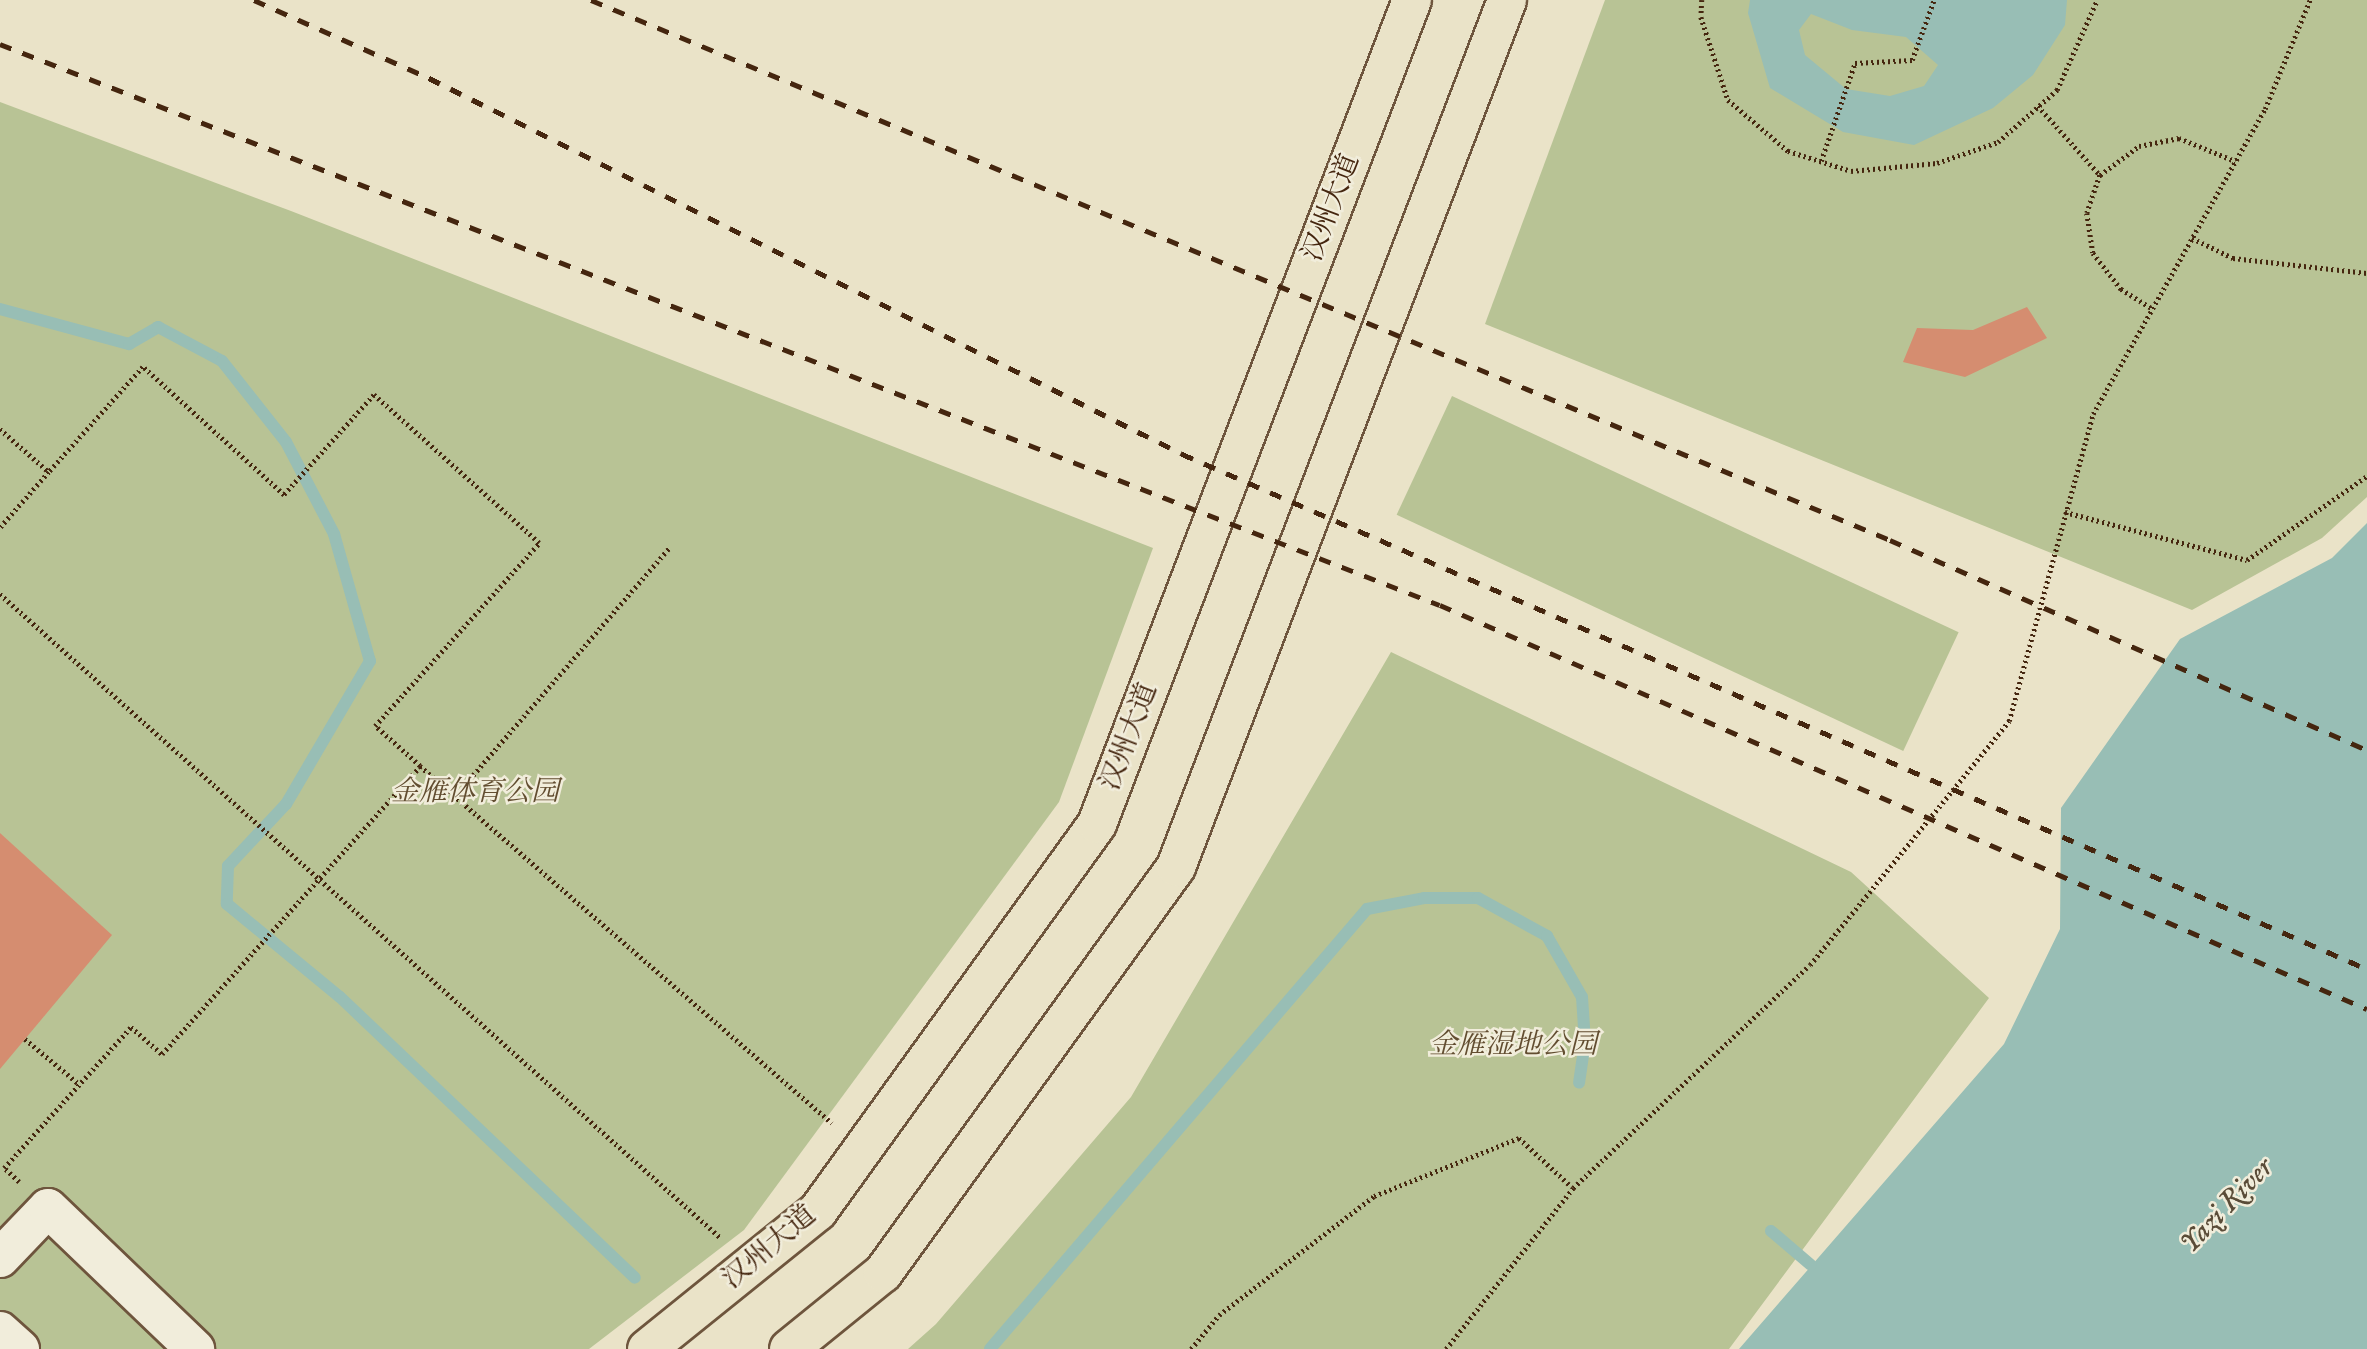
<!DOCTYPE html>
<html>
<head>
<meta charset="utf-8">
<style>
	body { margin:0 }
	#map { position:relative; width:2367px; height:1349px; overflow:hidden; background:#eae3c8; font-family:"IM FELL English","Noto Serif SC",serif }
	div>[style] { position:absolute }
	.green>* { inset:0; background:#b8c395; transform-origin:0 0 }
	.water>* { inset:0; background:#98beb5 }
	.stream>* { height:12px; margin:-6px; padding:0 6px; transform-origin:6px; border-radius:6px; background:#98beb5 }
	.building>* { inset:0; background:#d58d70 }
	.path>* { height:4.5px; margin-top:-2.25px; transform-origin:0; background:repeating-linear-gradient(90deg,#45260f 0 2px,transparent 0 5.5px) }
	.roads { filter:drop-shadow(2px 0 #6e553d) drop-shadow(-2px 0 #6e553d) drop-shadow(0 2px #6e553d) drop-shadow(0 -2px #6e553d) }
	.minor>* { height:38px; margin:-19px; padding:0 19px; transform-origin:19px; border-radius:19px; background:#f1eddb }
	.major>* { height:38px; margin:-19px; padding:0 19px; transform-origin:19px; border-radius:19px; background:#eae3c8 }
	.rail>* { height:5px; margin-top:-2.5px; transform-origin:0; background:repeating-linear-gradient(90deg,#45260f 0 12px,transparent 0 24px) }
	span { translate:-50% -50%; white-space:nowrap; text-align:center; line-height:1.15; -webkit-text-stroke:5px #f1eddb; paint-order:stroke }
	.street-label { font-size:28px; color:#45260f }
	.park-label { font-size:28px; color:#624d30; font-style:italic }
	.water-label { font-size:30px; color:#5a4c38; font-style:italic }
</style>
</head>
<body>
<div id="map">
	<div class="green">
		<div style="clip-path:polygon(1605px 0,2367px 0,2367px 497px,2322px 538px,2192px 610px,1485px 324px)"></div>
		<div style="clip-path:polygon(0 102px,291px 211px,1153px 548px,1059px 802px,744px 1230px,589px 1349px,0 1349px)"></div>
		<div style="left:1452px;top:396px;width:559px;height:131px;rotate:25deg"></div>
		<div style="clip-path:polygon(1391px 652px,1851px 872px,1989px 998px,1729px 1349px,908px 1349px,936px 1324px,1131px 1097px)"></div>
	</div>
	<div class="water">
		<div style="clip-path:polygon(evenodd,1750px 0,2067px 0,2065px 25px,2033px 75px,1993px 108px,1914px 145px,1843px 132px,1770px 88px,1748px 13px,1750px 0,1811px 14px,1852px 30px,1906px 37px,1938px 65px,1924px 86px,1890px 96px,1846px 89px,1805px 55px,1799px 30px,1811px 14px)"></div>
		<div style="clip-path:polygon(2367px 523px,2367px 1349px,1739px 1349px,2004px 1044px,2060px 929px,2061px 808px,2180px 639px,2332px 558px)"></div>
	</div>
	<div class="stream">
		<div style="left:0;top:309px;width:134px;rotate:15.2deg"></div>
		<div style="left:129px;top:344px;width:34px;rotate:-30deg"></div>
		<div style="left:158px;top:327px;width:72px;rotate:28deg"></div>
		<div style="left:222px;top:361px;width:103px;rotate:51.7deg"></div>
		<div style="left:286px;top:442px;width:104px;rotate:62.4deg"></div>
		<div style="left:334px;top:534px;width:132px;rotate:74.2deg"></div>
		<div style="left:370px;top:661px;width:166px;rotate:120.4deg"></div>
		<div style="left:286px;top:804px;width:85px;rotate:133.1deg"></div>
		<div style="left:228px;top:866px;width:38px;rotate:92deg"></div>
		<div style="left:227px;top:904px;width:146px;rotate:39.5deg"></div>
		<div style="left:340px;top:997px;width:407px;rotate:43.6deg"></div>
		<div style="left:1771px;top:1231px;width:52px;rotate:40.4deg"></div>
		<div style="left:990px;top:1349px;width:579px;rotate:-49.41deg"></div>
		<div style="left:1367px;top:909px;width:58px;rotate:-10.9deg"></div>
		<div style="left:1424px;top:898px;width:54px"></div>
		<div style="left:1478px;top:898px;width:79px;rotate:28.8deg"></div>
		<div style="left:1547px;top:936px;width:70px;rotate:60.2deg"></div>
		<div style="left:1582px;top:997px;width:45px;rotate:86.2deg"></div>
		<div style="left:1585px;top:1042px;width:41px;rotate:98.3deg"></div>
	</div>
	<div class="building">
		<div style="clip-path:polygon(2027px 307px,2047px 338px,1965px 377px,1903px 362px,1917px 328px,1973px 330px)"></div>
		<div style="clip-path:polygon(0 833px,112px 935px,0 1069px)"></div>
	</div>
	<div class="path">
		<div style="left:1702px;top:0;width:17px;rotate:93deg"></div>
		<div style="left:1701px;top:17px;width:87px;rotate:72deg"></div>
		<div style="left:1728px;top:100px;width:79px;rotate:40.4deg"></div>
		<div style="left:1788px;top:151px;width:66px;rotate:17.6deg"></div>
		<div style="left:1851px;top:171px;width:86px;rotate:-5.3deg"></div>
		<div style="left:1937px;top:163px;width:65px;rotate:-19deg"></div>
		<div style="left:1998px;top:142px;width:79px;rotate:-41.4deg"></div>
		<div style="left:2057px;top:90px;width:98px;rotate:-66deg"></div>
		<div style="left:2038px;top:106px;width:93px;rotate:48.1deg"></div>
		<div style="left:2100px;top:175px;width:49px;rotate:-36.6deg"></div>
		<div style="left:2139px;top:146px;width:41px;rotate:-11.3deg"></div>
		<div style="left:2179px;top:138px;width:61px;rotate:22.3deg"></div>
		<div style="left:1821px;top:161px;width:104px;rotate:-70.9deg"></div>
		<div style="left:1855px;top:63px;width:57px;rotate:-3deg"></div>
		<div style="left:1912px;top:60px;width:64px;rotate:-69.9deg"></div>
		<div style="left:2100px;top:175px;width:40px;rotate:108.9deg"></div>
		<div style="left:2087px;top:213px;width:40px;rotate:81.5deg"></div>
		<div style="left:2093px;top:253px;width:46px;rotate:52.1deg"></div>
		<div style="left:2121px;top:289px;width:36px;rotate:32deg"></div>
		<div style="left:2192px;top:238px;width:46px;rotate:26deg"></div>
		<div style="left:2233px;top:258px;width:135px;rotate:6.4deg"></div>
		<div style="left:0;top:429px;width:65px;rotate:41.3deg"></div>
		<div style="left:49px;top:472px;width:74px;rotate:131.2deg"></div>
		<div style="left:2065px;top:512px;width:188px;rotate:14.8deg"></div>
		<div style="left:2247px;top:560px;width:146px;rotate:-35deg"></div>
		<div style="left:0;top:594px;width:965px;rotate:41.77deg"></div>
		<div style="left:420px;top:766px;width:545px;rotate:40.91deg"></div>
		<div style="left:455px;top:796px;width:329px;rotate:-49.2deg"></div>
		<div style="left:25px;top:1039px;width:70px;rotate:39.8deg"></div>
		<div style="left:19px;top:1182px;width:21px;rotate:-137deg"></div>
		<div style="left:4px;top:1168px;width:190px;rotate:-48deg"></div>
		<div style="left:131px;top:1027px;width:41px;rotate:41.1deg"></div>
		<div style="left:162px;top:1054px;width:387px;rotate:-48.1deg"></div>
		<div style="left:420px;top:766px;width:60px;rotate:-138.4deg"></div>
		<div style="left:375px;top:726px;width:246px;rotate:-48.1deg"></div>
		<div style="left:539px;top:543px;width:222px;rotate:-138.1deg"></div>
		<div style="left:374px;top:395px;width:135px;rotate:132deg"></div>
		<div style="left:284px;top:495px;width:190px;rotate:-137.8deg"></div>
		<div style="left:143px;top:367px;width:141px;rotate:131.8deg"></div>
		<div style="left:1191px;top:1349px;width:44px;rotate:-50.5deg"></div>
		<div style="left:1219px;top:1315px;width:195px;rotate:-37.5deg"></div>
		<div style="left:1374px;top:1196px;width:156px;rotate:-21.8deg"></div>
		<div style="left:1519px;top:1138px;width:72px;rotate:42.8deg"></div>
		<div style="left:1446px;top:1349px;width:205px;rotate:-51.7deg"></div>
		<div style="left:1573px;top:1188px;width:325px;rotate:-43.3deg"></div>
		<div style="left:1810px;top:965px;width:315px;rotate:-50.8deg"></div>
		<div style="left:2009px;top:721px;width:318px;rotate:-74.7deg"></div>
		<div style="left:2093px;top:414px;width:350px;rotate:-60.6deg"></div>
		<div style="left:2265px;top:109px;width:118px;rotate:-67.6deg"></div>
	</div>
	<div class="roads">
		<div class="minor">
			<div style="left:0;top:1258px;width:69px;rotate:-46.2deg"></div>
			<div style="left:48px;top:1208px;width:204px;rotate:43.8deg"></div>
			<div style="left:0;top:1331px;width:27px;rotate:42deg"></div>
		</div>
		<div class="major">
			<div style="left:647px;top:1349px;width:220px;rotate:-38.9deg"></div>
			<div style="left:818px;top:1211px;width:477px;rotate:-54.2deg"></div>
			<div style="left:1097px;top:824px;width:882px;rotate:-69.08deg"></div>
			<div style="left:789px;top:1349px;width:121px;rotate:-39deg"></div>
			<div style="left:883px;top:1273px;width:501px;rotate:-54.18deg"></div>
			<div style="left:1176px;top:867px;width:928px;rotate:-69.1deg"></div>
		</div>
	</div>
	<div class="rail">
		<div style="left:254px;top:0;width:192px;rotate:24deg"></div>
		<div style="left:429px;top:78px;width:842px;rotate:26.53deg"></div>
		<div style="left:1182px;top:454px;width:1292px;rotate:23.49deg"></div>
		<div style="left:591px;top:0;width:1407px;rotate:22.57deg"></div>
		<div style="left:1890px;top:540px;width:521px;rotate:23.76deg"></div>
		<div style="left:0;top:44px;width:1545px;rotate:21.29deg"></div>
		<div style="left:1440px;top:605px;width:1011px;rotate:23.55deg"></div>
	</div>
	<div class="street-label">
		<span style="left:1332px;top:208px;rotate:-69deg">汉州大道</span>
		<span style="left:1130px;top:737px;rotate:-69deg">汉州大道</span>
		<span style="left:770px;top:1248px;rotate:-40deg">汉州大道</span>
	</div>
	<div class="park-label">
		<span style="left:475px;top:793px">金雁体育公园</span>
		<span style="left:1513px;top:1046px">金雁湿地公园</span>
	</div>
	<div class="water-label">
		<span style="left:2227px;top:1206px;rotate:-46deg">Yazi River</span>
	</div>
</div>
</body>
</html>
